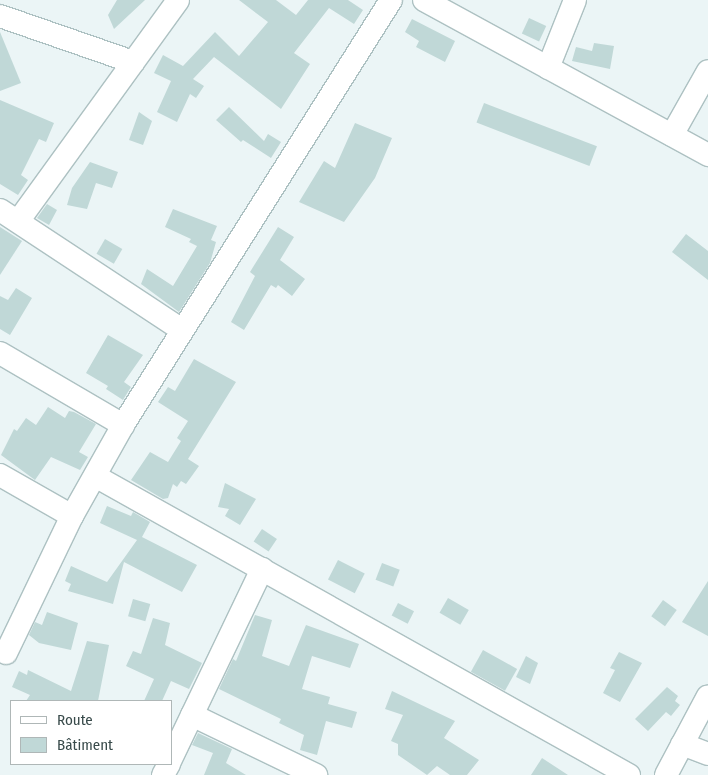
<!DOCTYPE html>
<html>
<head>
<meta charset="utf-8">
<style>
	body { margin:0 }
	#map { position:relative; width:708px; height:775px; overflow:hidden; background:#ebf5f6; font-family:"Fira Sans Condensed",sans-serif }
	div>[style] { position:absolute }
	.building>* { inset:0; background:#c0d8d7; transform-origin:0 0 }
	.roads { filter:drop-shadow(1px 0 #adc1c2) drop-shadow(-1px 0 #adc1c2) drop-shadow(0 1px #adc1c2) drop-shadow(0 -1px #adc1c2) }
	.minor>* { height:22px; margin:-11px; padding:0 11px; transform-origin:11px; border-radius:11px; background:#fff }
	span { translate:-50% -50%; white-space:nowrap; text-align:center; line-height:1.15; -webkit-text-stroke:5px #fff; paint-order:stroke }
	.legend { position:absolute; left:10px; top:700px; width:162px; height:65px; box-sizing:border-box; background:#fff; border:1px solid #afb7b7; margin:0; padding:6px 9px; list-style:none; font-size:15px; color:#384a4a }
	.legend li { display:flex; align-items:center; gap:10px; height:25px }
	.legend b { width:25px; border:1px solid #afb7b7 }
</style>
</head>
<body>
<div id="map">
	<div class="building">
		<div style="clip-path:polygon(117px 0,145px 0,114px 29px,108px 15px)"></div>
		<div style="clip-path:polygon(239px 0,276px 0,296px 15px,308px 0,348px 0,363px 10px,354px 24px,329px 8px,294px 53px,310px 64px,281px 109px,214px 57px,193px 79px,204px 86px,196px 98px,190px 94px,177px 122px,157px 112px,171px 81px,154px 73px,163px 55px,183px 66px,215px 32px,239px 56px,268px 22px)"></div>
		<div style="left:529px;top:18px;width:19px;height:17px;rotate:25deg"></div>
		<div style="clip-path:polygon(412px 19px,455px 41px,445px 62px,416px 47px,419px 41px,405px 32px)"></div>
		<div style="clip-path:polygon(0 32px,21px 83px,0 91px)"></div>
		<div style="clip-path:polygon(594px 43px,614px 46px,610px 69px,572px 61px,576px 47px,592px 51px)"></div>
		<div style="clip-path:polygon(0 100px,54px 123px,46px 142px,39px 139px,21px 175px,28px 180px,18px 195px,0 184px)"></div>
		<div style="left:484px;top:103px;width:121px;height:21px;rotate:21deg"></div>
		<div style="clip-path:polygon(229px 107px,264px 141px,268px 134px,281px 142px,271px 158px,243px 140px,241px 142px,216px 120px)"></div>
		<div style="clip-path:polygon(139px 112px,152px 121px,143px 145px,129px 140px)"></div>
		<div style="clip-path:polygon(355px 123px,392px 138px,375px 178px,344px 222px,299px 202px,324px 161px,335px 168px)"></div>
		<div style="clip-path:polygon(90px 162px,118px 172px,112px 188px,96px 183px,87px 209px,67px 205px,72px 188px)"></div>
		<div style="clip-path:polygon(47px 204px,57px 210px,49px 225px,37px 218px)"></div>
		<div style="clip-path:polygon(173px 209px,217px 226px,211px 240px,216px 242px,210px 263px,179px 312px,141px 284px,147px 269px,173px 286px,197px 246px,189px 242px,191px 239px,165px 227px)"></div>
		<div style="clip-path:polygon(0 227px,22px 241px,0 275px)"></div>
		<div style="clip-path:polygon(278px 227px,294px 237px,280px 260px,305px 279px,292px 296px,278px 285px,276px 288px,271px 285px,244px 330px,231px 322px,255px 276px,250px 272px)"></div>
		<div style="clip-path:polygon(686px 234px,708px 251px,708px 280px,672px 252px)"></div>
		<div style="left:105px;top:239px;width:20px;height:17px;rotate:30deg"></div>
		<div style="clip-path:polygon(16px 288px,32px 298px,10px 335px,0 329px,0 296px,8px 300px)"></div>
		<div style="clip-path:polygon(108px 335px,143px 355px,124px 382px,131px 387px,123px 400px,106px 389px,108px 386px,86px 373px)"></div>
		<div style="clip-path:polygon(194px 359px,236px 382px,188px 459px,199px 466px,186px 484px,181px 481px,177px 487px,173px 484px,168px 498px,163px 499px,131px 480px,150px 452px,168px 462px,181px 441px,177px 438px,188px 421px,158px 402px,168px 387px,175px 391px)"></div>
		<div style="clip-path:polygon(48px 407px,65px 418px,69px 411px,74px 412px,96px 424px,79px 452px,88px 457px,80px 470px,51px 457px,35px 480px,1px 455px,14px 429px,17px 431px,26px 418px,36px 425px)"></div>
		<div style="clip-path:polygon(225px 483px,256px 499px,240px 525px,225px 516px,229px 509px,218px 507px)"></div>
		<div style="clip-path:polygon(107px 506px,131px 516px,133px 512px,150px 522px,142px 537px,197px 565px,182px 592px,124px 562px,113px 604px,68px 591px,71px 584px,65px 581px,71px 566px,107px 582px,137px 540px,100px 523px)"></div>
		<div style="left:262px;top:529px;width:18px;height:15px;rotate:34deg"></div>
		<div style="left:338px;top:560px;width:30px;height:22px;rotate:27deg"></div>
		<div style="left:382px;top:563px;width:19px;height:18px;rotate:21deg"></div>
		<div style="clip-path:polygon(708px 581px,708px 636px,682px 622px)"></div>
		<div style="left:448px;top:598px;width:24px;height:17px;rotate:30deg"></div>
		<div style="left:133px;top:599px;width:18px;height:18px;rotate:16deg"></div>
		<div style="left:663px;top:600px;width:17px;height:20px;rotate:36deg"></div>
		<div style="left:398px;top:603px;width:18px;height:14px;rotate:27deg"></div>
		<div style="clip-path:polygon(47px 612px,78px 623px,71px 650px,39px 643px,29px 635px,35px 622px,42px 625px)"></div>
		<div style="clip-path:polygon(255px 615px,272px 620px,262px 656px,289px 666px,306px 625px,359px 644px,350px 668px,312px 656px,302px 689px,330px 697px,328px 704px,357px 712px,352px 728px,326px 721px,317px 755px,300px 750px,304px 735px,279px 723px,281px 719px,219px 689px,233px 659px,236px 661px)"></div>
		<div style="clip-path:polygon(153px 618px,170px 623px,165px 645px,202px 663px,189px 689px,171px 681px,162px 701px,144px 701px,154px 679px,126px 666px,133px 651px,141px 654px)"></div>
		<div style="clip-path:polygon(87px 641px,109px 645px,98px 701px,26px 701px,30px 695px,12px 687px,19px 671px,27px 675px,28px 670px,71px 691px)"></div>
		<div style="left:483px;top:650px;width:39px;height:25px;rotate:29deg"></div>
		<div style="clip-path:polygon(619px 652px,642px 663px,620px 702px,603px 693px,615px 670px,610px 668px)"></div>
		<div style="clip-path:polygon(526px 656px,538px 663px,530px 684px,516px 677px)"></div>
		<div style="clip-path:polygon(667px 687px,678px 696px,675px 701px,680px 705px,671px 716px,666px 712px,648px 731px,635px 719px)"></div>
		<div style="clip-path:polygon(392px 691px,455px 721px,444px 738px,479px 760px,467px 775px,450px 775px,437px 766px,427px 775px,398px 755px,398px 744px,391px 741px,403px 715px,385px 709px)"></div>
		<div style="clip-path:polygon(198px 733px,232px 749px,226px 763px,246px 775px,204px 775px,213px 753px,192px 745px)"></div>
		<div style="clip-path:polygon(542px 758px,568px 775px,531px 775px)"></div>
	</div>
	<div class="roads">
		<div class="minor">
			<div style="left:424px;top:0;width:324px;rotate:28.6deg"></div>
			<div style="left:0;top:16px;width:141px;rotate:19.1deg"></div>
			<div style="left:548px;top:68px;width:73px;rotate:-68.3deg"></div>
			<div style="left:672px;top:135px;width:73px;rotate:-60.6deg"></div>
			<div style="left:0;top:210px;width:218px;rotate:33.4deg"></div>
			<div style="left:19px;top:220px;width:271px;rotate:-54.1deg"></div>
			<div style="left:0;top:353px;width:143px;rotate:30.3deg"></div>
			<div style="left:0;top:475px;width:83px;rotate:29.7deg"></div>
			<div style="left:72px;top:516px;width:104px;rotate:-60.7deg"></div>
			<div style="left:123px;top:425px;width:502px;rotate:-57.76deg"></div>
			<div style="left:95px;top:476px;width:612px;rotate:29.25deg"></div>
			<div style="left:6px;top:653px;width:152px;rotate:-64.3deg"></div>
			<div style="left:192px;top:715px;width:138px;rotate:25.8deg"></div>
			<div style="left:682px;top:744px;width:28px;rotate:21deg"></div>
			<div style="left:171px;top:759px;width:211px;rotate:-64.4deg"></div>
			<div style="left:163px;top:775px;width:13px;rotate:-61deg"></div>
			<div style="left:666px;top:775px;width:89px;rotate:-62deg"></div>
		</div>
	</div>
	<ul class="legend">
	<li><b style="height:6px;background:#fff"></b>Route</li>
	<li><b style="height:14px;background:#c0d8d7"></b>Bâtiment</li>
	</ul>
</div>
</body>
</html>
